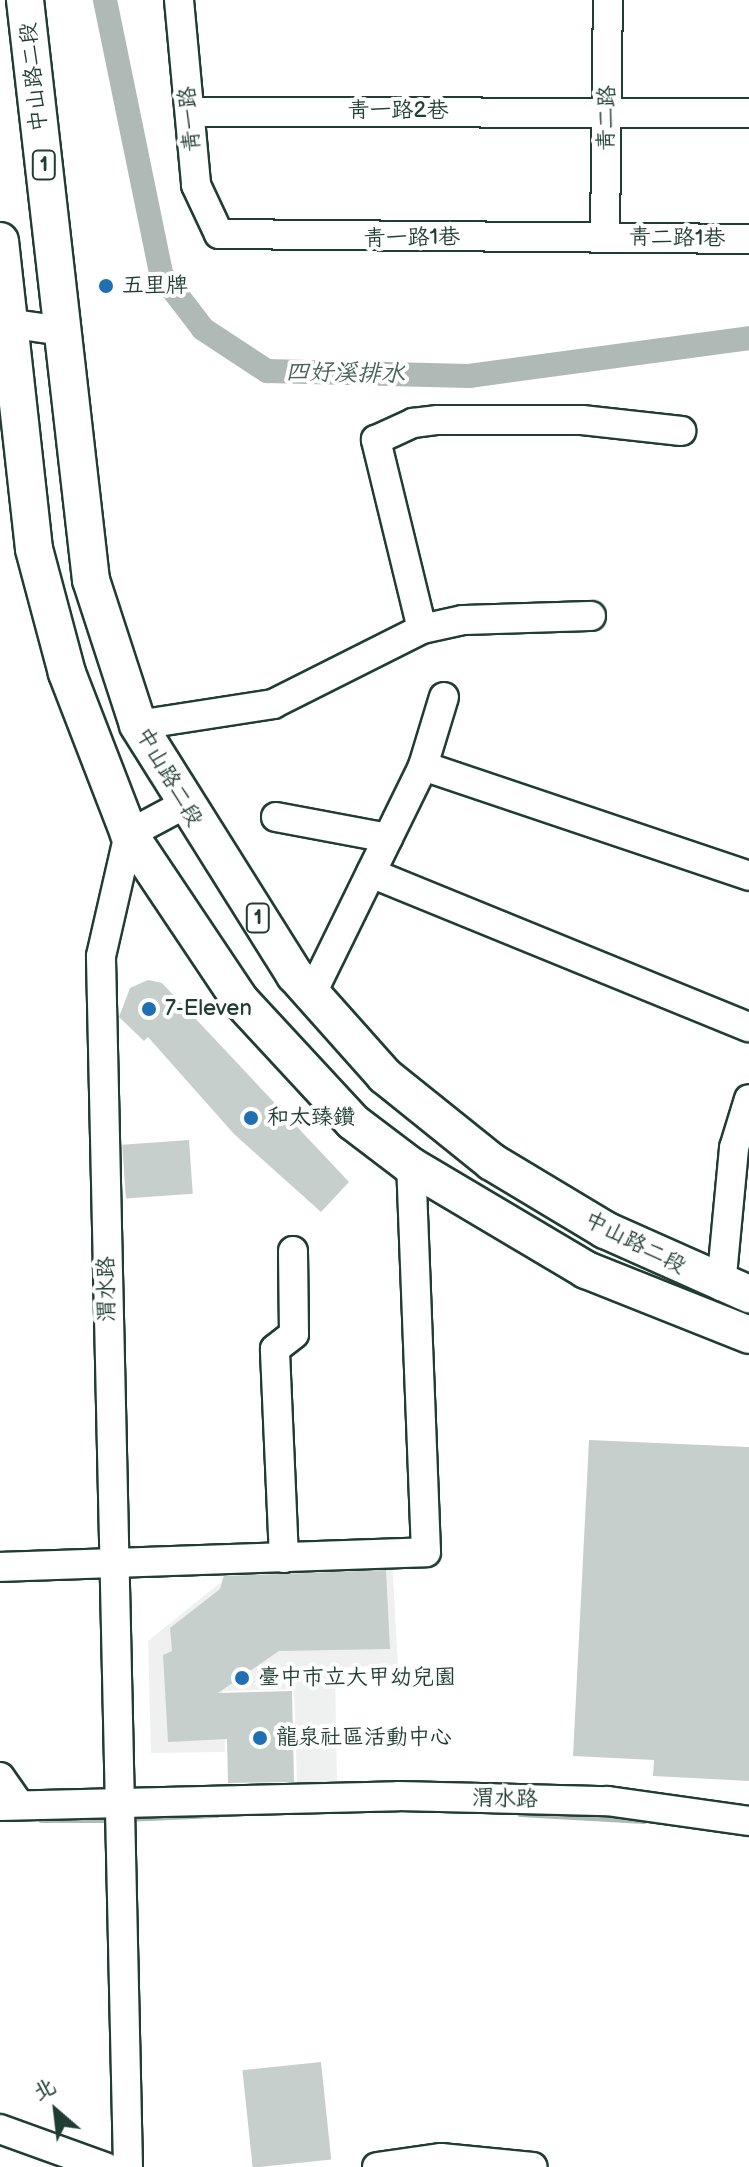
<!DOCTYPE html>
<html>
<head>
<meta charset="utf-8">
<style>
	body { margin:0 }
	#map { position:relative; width:749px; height:2167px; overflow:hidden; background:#fff; font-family:"Balsamiq Sans","LXGW WenKai TC",sans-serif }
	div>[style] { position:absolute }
	.built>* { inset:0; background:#eef1f0 }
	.stream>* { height:7px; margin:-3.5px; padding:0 3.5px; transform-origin:3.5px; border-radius:3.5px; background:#afbab7 }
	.canal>* { height:24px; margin:-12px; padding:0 12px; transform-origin:12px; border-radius:12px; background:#afbab7 }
	.building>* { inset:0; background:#c7cfcc; transform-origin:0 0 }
	.roads { filter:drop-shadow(2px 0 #1f3d34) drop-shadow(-2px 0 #1f3d34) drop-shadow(0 2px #1f3d34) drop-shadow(0 -2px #1f3d34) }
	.minor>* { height:28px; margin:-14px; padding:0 14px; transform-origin:14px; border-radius:14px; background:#fff }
	.major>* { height:36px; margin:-18px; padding:0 18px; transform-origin:18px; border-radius:18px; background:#fff }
	.dots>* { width:22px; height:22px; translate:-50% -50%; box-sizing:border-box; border:4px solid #fff; border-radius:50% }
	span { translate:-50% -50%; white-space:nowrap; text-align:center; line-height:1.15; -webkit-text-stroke:8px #fff; paint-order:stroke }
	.shield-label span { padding:2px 6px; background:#fff; border:2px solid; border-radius:6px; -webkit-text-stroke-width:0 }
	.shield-label { font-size:20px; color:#1f3d34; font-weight:700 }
	.street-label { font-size:22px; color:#1f3d34 }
	.poi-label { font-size:22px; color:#1f3d34 }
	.left { translate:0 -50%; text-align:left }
	.water-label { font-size:24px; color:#4a625b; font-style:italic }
	.north { position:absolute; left:16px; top:2071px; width:80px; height:80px; -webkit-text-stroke:6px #fff; paint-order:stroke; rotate:332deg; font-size:22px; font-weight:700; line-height:32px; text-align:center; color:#1f3d34 }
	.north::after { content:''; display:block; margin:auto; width:28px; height:36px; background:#1f3d34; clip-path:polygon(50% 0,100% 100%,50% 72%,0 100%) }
</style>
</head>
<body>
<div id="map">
	<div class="built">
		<div style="clip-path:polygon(392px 1560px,398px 1665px,335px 1668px,337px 1783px,297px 1783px,294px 1689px,223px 1691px,225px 1752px,151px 1753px,148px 1641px,221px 1582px,222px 1573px)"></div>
	</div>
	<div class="stream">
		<div style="left:520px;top:1813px;width:124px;rotate:3.2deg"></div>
		<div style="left:125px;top:1818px;width:91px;rotate:-2.5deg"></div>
		<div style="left:41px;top:1819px;width:71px"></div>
	</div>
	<div class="canal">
		<div style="left:105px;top:0;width:280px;rotate:78.4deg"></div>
		<div style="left:161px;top:274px;width:69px;rotate:52.6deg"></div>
		<div style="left:203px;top:329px;width:77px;rotate:33.3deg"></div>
		<div style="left:267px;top:371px;width:202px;rotate:1.4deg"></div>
		<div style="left:469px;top:376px;width:283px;rotate:-7.7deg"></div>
	</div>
	<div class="building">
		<div style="clip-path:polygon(148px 980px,162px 983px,349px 1182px,321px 1212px,234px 1134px,148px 1037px,144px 1041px,119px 1017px,130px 988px)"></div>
		<div style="left:189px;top:1140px;width:54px;height:67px;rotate:86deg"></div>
		<div style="clip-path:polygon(589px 1440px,749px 1447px,749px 1781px,653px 1776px,654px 1760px,573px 1756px)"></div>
		<div style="clip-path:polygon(386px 1570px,390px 1649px,279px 1651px,218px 1693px,292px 1691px,294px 1782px,228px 1783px,227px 1739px,168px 1742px,163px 1655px,172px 1651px,170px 1628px,220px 1589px,224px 1576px)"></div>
		<div style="left:321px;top:2062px;width:98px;height:79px;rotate:84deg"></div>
	</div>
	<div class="roads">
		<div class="minor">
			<div style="left:179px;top:0;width:186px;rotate:84.7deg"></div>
			<div style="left:196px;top:185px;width:54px;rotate:64.9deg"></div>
			<div style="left:219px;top:234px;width:530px;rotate:0.54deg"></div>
			<div style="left:190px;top:112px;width:559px;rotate:0.1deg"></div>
			<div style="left:605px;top:236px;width:236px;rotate:-89.3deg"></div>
			<div style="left:0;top:322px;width:64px;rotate:8.1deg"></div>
			<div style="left:422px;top:629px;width:195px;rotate:-103.7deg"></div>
			<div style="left:376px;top:440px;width:41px;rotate:-24.7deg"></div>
			<div style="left:413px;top:423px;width:25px;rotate:-7deg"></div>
			<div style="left:438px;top:420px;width:144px"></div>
			<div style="left:582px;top:420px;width:100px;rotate:6.3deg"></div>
			<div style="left:138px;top:725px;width:137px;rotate:-8.8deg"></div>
			<div style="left:273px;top:704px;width:167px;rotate:-26.7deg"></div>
			<div style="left:422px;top:629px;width:42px;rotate:-12.4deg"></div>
			<div style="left:463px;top:620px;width:128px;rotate:-1.8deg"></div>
			<div style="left:423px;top:766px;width:72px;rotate:-73.1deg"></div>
			<div style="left:276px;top:817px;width:114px;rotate:10.6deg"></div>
			<div style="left:371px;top:873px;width:408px;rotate:22.2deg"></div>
			<div style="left:312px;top:993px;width:253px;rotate:-63.9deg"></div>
			<div style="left:423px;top:766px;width:344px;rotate:18.6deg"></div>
			<div style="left:721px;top:1286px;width:139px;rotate:-84.6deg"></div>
			<div style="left:734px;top:1148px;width:51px;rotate:-73deg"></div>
			<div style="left:284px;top:1558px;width:209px;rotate:-92.5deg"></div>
			<div style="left:275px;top:1349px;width:24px;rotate:-38deg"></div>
			<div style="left:294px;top:1334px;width:83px;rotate:-90.7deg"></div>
			<div style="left:0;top:1567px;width:426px;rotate:-2deg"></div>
			<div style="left:426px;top:1552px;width:386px;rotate:-92.2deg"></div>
			<div style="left:0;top:1777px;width:29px;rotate:55deg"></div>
			<div style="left:0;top:1806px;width:398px;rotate:-1.4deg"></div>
			<div style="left:398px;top:1796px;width:210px;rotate:1.4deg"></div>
			<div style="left:608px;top:1801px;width:142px;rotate:8.1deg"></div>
			<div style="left:0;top:2129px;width:112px;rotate:19.9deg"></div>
			<div style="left:128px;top:2167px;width:1211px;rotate:-91.28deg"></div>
			<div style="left:101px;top:956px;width:125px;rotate:-77.1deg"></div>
			<div style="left:129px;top:834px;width:61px;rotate:-28.2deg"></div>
			<div style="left:377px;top:2167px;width:65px;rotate:-8deg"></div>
			<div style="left:441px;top:2158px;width:92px;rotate:5.6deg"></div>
		</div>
		<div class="major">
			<div style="left:25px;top:0;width:584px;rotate:83.51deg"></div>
			<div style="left:91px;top:580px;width:152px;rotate:72deg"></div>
			<div style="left:138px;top:725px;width:295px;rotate:57.9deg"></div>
			<div style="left:295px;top:975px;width:135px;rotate:48.3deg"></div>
			<div style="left:385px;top:1076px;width:137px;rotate:38.8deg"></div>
			<div style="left:492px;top:1162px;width:132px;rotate:31deg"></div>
			<div style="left:605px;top:1230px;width:158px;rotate:24deg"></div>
			<div style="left:0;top:241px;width:310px;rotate:83.7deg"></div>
			<div style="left:34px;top:549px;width:128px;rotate:75.1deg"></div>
			<div style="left:67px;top:673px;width:173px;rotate:68.9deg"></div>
			<div style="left:129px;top:834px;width:200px;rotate:56.2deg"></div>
			<div style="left:240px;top:1000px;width:166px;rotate:47.2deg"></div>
			<div style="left:353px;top:1122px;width:73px;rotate:37.2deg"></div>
			<div style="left:411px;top:1166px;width:204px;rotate:30.7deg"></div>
			<div style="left:586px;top:1270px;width:175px;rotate:21.7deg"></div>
		</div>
	</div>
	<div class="dots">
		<div style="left:106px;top:286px;background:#1f6fb2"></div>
		<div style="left:149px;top:1009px;background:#1f6fb2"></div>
		<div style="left:251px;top:1118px;background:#1f6fb2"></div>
		<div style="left:242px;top:1678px;background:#1f6fb2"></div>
		<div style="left:260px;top:1738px;background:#1f6fb2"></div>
	</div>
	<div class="shield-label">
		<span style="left:44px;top:165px">1</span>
		<span style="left:258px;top:918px">1</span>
	</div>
	<div class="street-label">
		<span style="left:34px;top:77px;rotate:-96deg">中山路二段</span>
		<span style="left:398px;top:111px">青一路2巷</span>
		<span style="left:607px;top:118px;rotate:-89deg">青二路</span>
		<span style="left:190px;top:119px;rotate:-95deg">青一路</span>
		<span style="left:412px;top:238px;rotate:-1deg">青一路1巷</span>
		<span style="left:677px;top:238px;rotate:1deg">青二路1巷</span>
		<span style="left:169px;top:777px;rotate:60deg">中山路二段</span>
		<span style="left:635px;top:1243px;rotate:27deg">中山路二段</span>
		<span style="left:107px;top:1289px;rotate:-91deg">渭水路</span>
		<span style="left:505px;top:1799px;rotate:1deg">渭水路</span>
	</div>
	<div class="poi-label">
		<span class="left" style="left:122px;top:286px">五里牌</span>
		<span class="left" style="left:165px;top:1009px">7-Eleven</span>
		<span class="left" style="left:267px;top:1118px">和太臻鑽</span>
		<span class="left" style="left:258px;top:1678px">臺中市立大甲幼兒園</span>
		<span class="left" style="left:276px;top:1738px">龍泉社區活動中心</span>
	</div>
	<div class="water-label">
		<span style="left:345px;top:373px;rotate:1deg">四好溪排水</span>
	</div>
	<div class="north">北</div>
</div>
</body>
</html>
